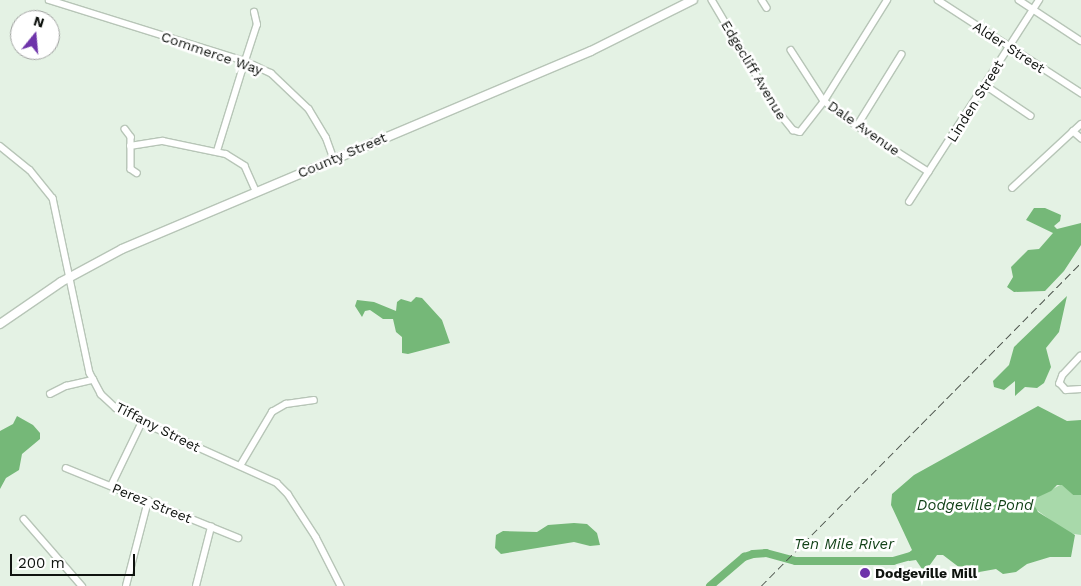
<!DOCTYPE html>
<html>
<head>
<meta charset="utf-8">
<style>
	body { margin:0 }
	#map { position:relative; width:1081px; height:586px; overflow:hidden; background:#e4f2e4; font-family:"Work Sans",sans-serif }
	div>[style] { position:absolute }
	.green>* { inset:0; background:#a8d9aa }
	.water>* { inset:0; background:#75b878 }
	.river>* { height:8px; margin:-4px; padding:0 4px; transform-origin:4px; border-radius:4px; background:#75b878 }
	.roads { filter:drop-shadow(1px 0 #b7c5b7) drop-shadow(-1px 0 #b7c5b7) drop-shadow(0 1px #b7c5b7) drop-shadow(0 -1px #b7c5b7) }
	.minor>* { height:5.5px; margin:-2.75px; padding:0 2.75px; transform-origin:2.75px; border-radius:2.75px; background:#fff }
	.major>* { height:8px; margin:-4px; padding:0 4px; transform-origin:4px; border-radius:4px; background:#fff }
	.rail>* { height:1px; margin-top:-0.5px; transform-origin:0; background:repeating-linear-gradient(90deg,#4a514a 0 8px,transparent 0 12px) }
	.dots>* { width:14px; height:14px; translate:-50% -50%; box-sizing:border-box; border:2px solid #fff; border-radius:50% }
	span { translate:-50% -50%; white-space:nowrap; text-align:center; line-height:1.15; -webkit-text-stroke:5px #fff; paint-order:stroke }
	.street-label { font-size:14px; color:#0f130f }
	.poi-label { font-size:14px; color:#0f130f; font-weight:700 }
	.left { translate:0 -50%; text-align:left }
	.water-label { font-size:15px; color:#124218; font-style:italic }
	.north { position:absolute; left:10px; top:10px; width:50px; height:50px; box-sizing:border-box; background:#fff; border:1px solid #9fa19f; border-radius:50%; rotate:17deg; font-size:14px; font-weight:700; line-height:20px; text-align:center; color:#0f130f }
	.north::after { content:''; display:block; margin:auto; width:18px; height:22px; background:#6e34aa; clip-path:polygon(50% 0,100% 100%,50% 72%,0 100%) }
	.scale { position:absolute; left:10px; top:554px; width:125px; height:22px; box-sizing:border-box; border:2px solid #0f130f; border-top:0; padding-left:6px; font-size:15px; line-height:18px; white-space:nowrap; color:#0f130f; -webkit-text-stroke:4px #fff; paint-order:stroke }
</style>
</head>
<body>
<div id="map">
	<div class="green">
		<div style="clip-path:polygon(1062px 484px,1073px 495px,1081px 495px,1081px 535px,1068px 533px,1034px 508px,1034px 499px)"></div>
	</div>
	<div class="water">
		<div style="clip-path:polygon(1034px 208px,1045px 208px,1061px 215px,1060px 221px,1054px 226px,1057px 229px,1081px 223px,1081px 245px,1064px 271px,1045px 291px,1014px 292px,1007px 287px,1013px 277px,1011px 267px,1028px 250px,1039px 249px,1053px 233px,1026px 220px)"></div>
		<div style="clip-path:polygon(1067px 296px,1059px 332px,1046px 348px,1051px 367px,1044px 383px,1037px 388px,1025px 387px,1015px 396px,1015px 381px,1004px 390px,994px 387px,993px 381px,1009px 365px,1014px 347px)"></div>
		<div style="clip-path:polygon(416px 297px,422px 298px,442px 320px,450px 343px,408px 354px,402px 353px,402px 337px,396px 332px,393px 319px,383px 319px,370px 310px,365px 311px,362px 317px,355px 306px,357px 300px,374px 302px,396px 311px,397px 302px,401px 299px,411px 302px)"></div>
		<div style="clip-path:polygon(1038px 406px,1067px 421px,1081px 420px,1081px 495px,1073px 495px,1062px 485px,1057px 485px,1051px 491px,1034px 499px,1033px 503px,1038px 512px,1075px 535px,1071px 557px,1050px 557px,1027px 564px,1016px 572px,1003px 574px,996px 569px,968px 574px,943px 555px,937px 555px,927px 569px,922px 569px,916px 560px,909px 561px,906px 555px,912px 550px,891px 505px,892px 494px,914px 475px)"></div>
		<div style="clip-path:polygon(17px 416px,33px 425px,40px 433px,40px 439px,22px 454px,19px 470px,6px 478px,0 489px,0 431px,13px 424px)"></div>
		<div style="clip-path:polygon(574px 523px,587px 524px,597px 533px,600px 545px,590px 546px,574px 542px,501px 554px,495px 548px,496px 535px,503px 531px,537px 532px,548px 525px)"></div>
	</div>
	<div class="river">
		<div style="left:710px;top:586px;width:45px;rotate:-40.5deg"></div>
		<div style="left:744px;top:557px;width:9px;rotate:-18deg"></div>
		<div style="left:753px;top:554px;width:13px;rotate:-4deg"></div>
		<div style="left:766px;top:553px;width:31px;rotate:15deg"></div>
		<div style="left:796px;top:561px;width:97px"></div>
		<div style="left:893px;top:561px;width:25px;rotate:-16deg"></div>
	</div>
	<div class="roads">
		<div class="minor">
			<div style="left:49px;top:0;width:205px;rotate:17.3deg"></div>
			<div style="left:245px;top:61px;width:29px;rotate:25deg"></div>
			<div style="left:271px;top:73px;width:52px;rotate:43.5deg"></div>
			<div style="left:309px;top:109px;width:33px;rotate:59deg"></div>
			<div style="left:326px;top:137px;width:23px;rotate:70deg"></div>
			<div style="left:712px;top:0;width:128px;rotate:59.4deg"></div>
			<div style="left:777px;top:110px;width:26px;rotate:51deg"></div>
			<div style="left:793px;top:130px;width:7px;rotate:16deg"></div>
			<div style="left:800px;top:132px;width:39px;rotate:-52deg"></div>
			<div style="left:824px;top:101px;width:119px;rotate:-58deg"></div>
			<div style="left:762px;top:0;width:9px;rotate:58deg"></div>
			<div style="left:938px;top:0;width:171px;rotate:33deg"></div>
			<div style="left:1019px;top:0;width:74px;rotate:33.5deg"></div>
			<div style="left:791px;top:50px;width:61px;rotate:57.1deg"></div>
			<div style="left:824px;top:101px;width:41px;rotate:37.1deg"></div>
			<div style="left:857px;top:126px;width:85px;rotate:32.6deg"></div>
			<div style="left:245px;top:61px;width:38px;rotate:-72deg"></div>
			<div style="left:257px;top:25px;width:13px;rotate:-103deg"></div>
			<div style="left:985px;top:85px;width:55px;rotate:34deg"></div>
			<div style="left:857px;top:126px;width:84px;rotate:-58.2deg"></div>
			<div style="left:125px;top:129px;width:10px;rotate:53deg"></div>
			<div style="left:131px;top:137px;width:32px;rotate:90deg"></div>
			<div style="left:131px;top:169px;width:7px;rotate:34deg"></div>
			<div style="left:1073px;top:131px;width:11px;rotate:41deg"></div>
			<div style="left:0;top:146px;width:38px;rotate:39deg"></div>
			<div style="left:30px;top:170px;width:36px;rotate:51deg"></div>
			<div style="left:53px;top:198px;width:179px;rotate:78.1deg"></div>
			<div style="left:90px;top:373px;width:24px;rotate:62deg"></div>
			<div style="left:101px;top:394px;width:21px;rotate:43deg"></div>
			<div style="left:116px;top:408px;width:30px;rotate:28deg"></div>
			<div style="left:142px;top:422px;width:148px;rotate:24.3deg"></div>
			<div style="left:277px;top:483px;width:16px;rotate:45deg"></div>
			<div style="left:288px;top:494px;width:51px;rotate:56.9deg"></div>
			<div style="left:316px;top:537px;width:55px;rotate:63deg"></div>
			<div style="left:130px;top:146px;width:33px;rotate:-9deg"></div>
			<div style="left:163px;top:141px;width:64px;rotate:11.7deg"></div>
			<div style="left:226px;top:154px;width:22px;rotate:32deg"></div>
			<div style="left:245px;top:166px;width:27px;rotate:66deg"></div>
			<div style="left:217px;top:151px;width:85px;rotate:-72.8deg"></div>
			<div style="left:1012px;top:188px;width:94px;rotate:-42.8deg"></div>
			<div style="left:909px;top:202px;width:240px;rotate:-57.2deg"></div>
			<div style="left:1081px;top:356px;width:26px;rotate:133deg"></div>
			<div style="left:1063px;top:375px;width:9px;rotate:111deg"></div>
			<div style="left:1060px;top:383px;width:9px;rotate:49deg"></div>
			<div style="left:1066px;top:390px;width:15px;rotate:-4deg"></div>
			<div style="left:50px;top:394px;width:18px;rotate:-27deg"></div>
			<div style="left:66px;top:386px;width:28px;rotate:-13deg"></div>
			<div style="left:240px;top:466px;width:63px;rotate:-59.3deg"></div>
			<div style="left:272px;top:412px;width:16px;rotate:-30deg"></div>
			<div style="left:286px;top:404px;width:28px;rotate:-8deg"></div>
			<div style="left:66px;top:468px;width:186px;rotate:22.1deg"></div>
			<div style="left:111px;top:486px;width:71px;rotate:-64.2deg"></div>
			<div style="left:24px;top:519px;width:89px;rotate:49.1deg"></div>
			<div style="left:126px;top:586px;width:88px;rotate:-75.5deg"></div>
			<div style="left:196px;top:586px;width:61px;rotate:-75.7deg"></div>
		</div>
		<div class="major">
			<div style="left:0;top:324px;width:74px;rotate:-34.5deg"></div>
			<div style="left:61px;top:282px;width:69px;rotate:-28.4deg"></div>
			<div style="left:122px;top:249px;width:509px;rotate:-22.89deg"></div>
			<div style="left:591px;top:51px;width:114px;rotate:-26.6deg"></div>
		</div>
	</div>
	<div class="rail">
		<div style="left:761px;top:586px;width:455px;rotate:-45.3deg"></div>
	</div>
	<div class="dots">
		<div style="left:865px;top:573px;background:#6e34aa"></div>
	</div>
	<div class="street-label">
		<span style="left:1009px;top:47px;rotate:33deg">Alder Street</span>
		<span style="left:212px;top:53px;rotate:19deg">Commerce Way</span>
		<span style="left:754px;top:70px;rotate:59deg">Edgecliff Avenue</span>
		<span style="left:975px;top:101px;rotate:-58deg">Linden Street</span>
		<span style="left:864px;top:128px;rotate:35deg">Dale Avenue</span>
		<span style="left:342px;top:155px;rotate:-23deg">County Street</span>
		<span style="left:158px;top:427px;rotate:27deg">Tiffany Street</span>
		<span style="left:152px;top:503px;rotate:22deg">Perez Street</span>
	</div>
	<div class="poi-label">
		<span class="left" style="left:875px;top:573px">Dodgeville Mill</span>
	</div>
	<div class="water-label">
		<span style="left:975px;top:506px">Dodgeville Pond</span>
		<span style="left:844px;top:545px">Ten Mile River</span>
	</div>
	<div class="north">N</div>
	<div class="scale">200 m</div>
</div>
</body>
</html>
